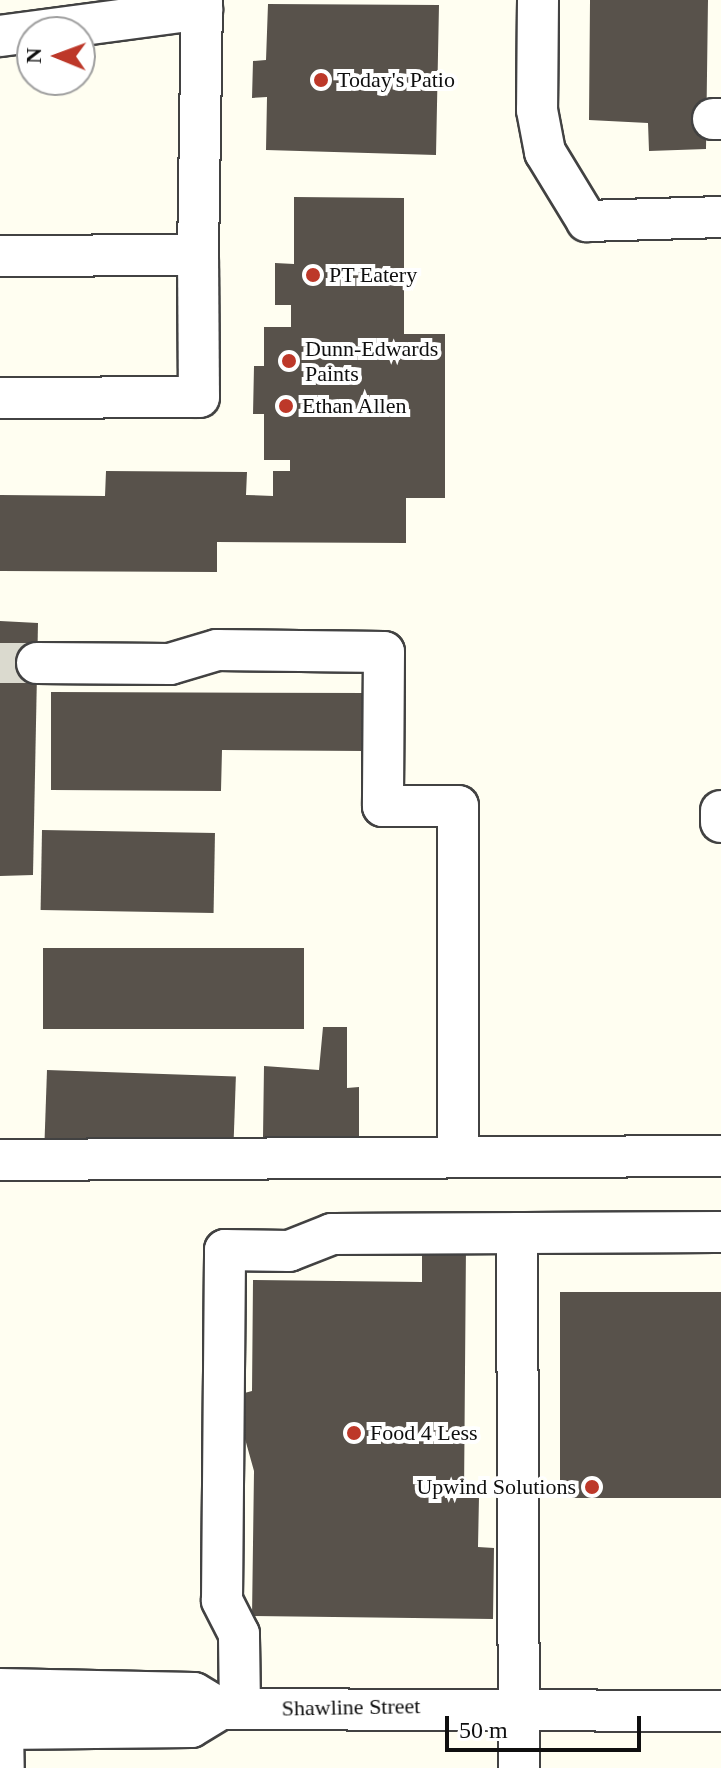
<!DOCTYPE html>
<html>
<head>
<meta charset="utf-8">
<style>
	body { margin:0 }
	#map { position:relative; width:721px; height:1768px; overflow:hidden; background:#fffef1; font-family:"Times New Roman",serif }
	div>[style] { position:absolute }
	.building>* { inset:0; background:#58524b; transform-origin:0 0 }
	.minor-tunnel>* { height:40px; margin-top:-20px; transform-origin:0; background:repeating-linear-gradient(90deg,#dbdacf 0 40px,transparent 0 60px) }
	.roads { filter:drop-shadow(2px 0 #424242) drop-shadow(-2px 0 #424242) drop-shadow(0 2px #424242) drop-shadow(0 -2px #424242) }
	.minor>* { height:40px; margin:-20px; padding:0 20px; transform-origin:20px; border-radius:20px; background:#fff }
	.dots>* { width:22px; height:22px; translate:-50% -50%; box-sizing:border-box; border:4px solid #fff; border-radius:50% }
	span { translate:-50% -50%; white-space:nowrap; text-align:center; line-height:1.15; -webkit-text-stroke:8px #fff; paint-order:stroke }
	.poi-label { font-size:22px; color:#0f0f0f }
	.left { translate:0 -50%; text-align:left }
	.right { translate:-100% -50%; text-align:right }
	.street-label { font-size:22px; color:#0f0f0f }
	.north { position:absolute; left:16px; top:16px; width:80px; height:80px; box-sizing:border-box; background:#fff; border:2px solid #9f9f9f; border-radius:50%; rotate:271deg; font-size:22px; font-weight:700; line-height:32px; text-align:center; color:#0f0f0f }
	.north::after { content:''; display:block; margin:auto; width:28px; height:36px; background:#bd3829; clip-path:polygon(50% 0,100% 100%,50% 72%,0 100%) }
	.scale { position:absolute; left:445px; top:1716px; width:196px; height:36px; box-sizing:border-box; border:4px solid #0f0f0f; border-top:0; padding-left:10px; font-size:24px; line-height:28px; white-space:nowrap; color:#0f0f0f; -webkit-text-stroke:6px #fff; paint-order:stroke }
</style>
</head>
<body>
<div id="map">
	<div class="building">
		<div style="clip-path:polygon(590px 0,708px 0,706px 149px,649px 151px,648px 123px,589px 120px)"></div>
		<div style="clip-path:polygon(268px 4px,439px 5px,436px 155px,266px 150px,267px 97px,252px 98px,253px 61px,266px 60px)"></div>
		<div style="clip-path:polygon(294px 197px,404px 198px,404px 334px,445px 334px,445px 498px,406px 498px,406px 543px,217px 542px,217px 572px,0 571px,0 495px,105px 496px,106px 471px,247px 472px,246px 495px,273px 496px,273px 471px,290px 471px,290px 460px,264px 460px,264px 414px,253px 414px,254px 366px,264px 366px,264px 327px,291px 327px,291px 305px,275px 305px,275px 263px,294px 264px)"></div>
		<div style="clip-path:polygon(0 621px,38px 623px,33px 875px,0 876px)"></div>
		<div style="clip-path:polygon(51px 692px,367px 693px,365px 751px,222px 750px,221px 791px,51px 790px)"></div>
		<div style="left:42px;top:830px;width:173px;height:80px;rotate:1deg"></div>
		<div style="left:43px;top:948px;width:261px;height:81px"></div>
		<div style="clip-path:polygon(323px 1027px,347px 1027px,347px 1088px,359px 1087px,359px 1139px,263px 1137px,264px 1066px,319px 1070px)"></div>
		<div style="left:47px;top:1070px;width:189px;height:77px;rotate:2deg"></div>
		<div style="clip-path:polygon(422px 1244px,466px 1245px,464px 1497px,479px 1497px,478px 1547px,494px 1548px,493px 1619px,252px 1616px,254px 1471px,233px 1396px,252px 1391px,253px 1280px,422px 1282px)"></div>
		<div style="left:721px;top:1292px;width:206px;height:161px;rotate:90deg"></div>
	</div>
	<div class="minor-tunnel">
		<div style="left:0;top:663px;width:37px"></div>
	</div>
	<div class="roads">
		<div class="minor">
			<div style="left:538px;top:0;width:110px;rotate:90.5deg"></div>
			<div style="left:537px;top:110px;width:43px;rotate:79.2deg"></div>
			<div style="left:545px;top:152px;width:81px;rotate:58.7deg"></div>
			<div style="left:587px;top:221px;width:134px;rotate:-1.7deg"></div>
			<div style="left:0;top:36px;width:204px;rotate:-7.6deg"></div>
			<div style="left:713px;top:119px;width:8px"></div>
			<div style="left:198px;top:255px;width:255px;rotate:-89.1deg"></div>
			<div style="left:0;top:256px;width:198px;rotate:-0.3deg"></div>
			<div style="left:198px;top:255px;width:142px;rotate:89.6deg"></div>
			<div style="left:199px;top:397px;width:199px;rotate:179.7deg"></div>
			<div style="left:37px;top:663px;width:133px;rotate:0.4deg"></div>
			<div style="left:170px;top:664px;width:49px;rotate:-16.6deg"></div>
			<div style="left:217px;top:650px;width:167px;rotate:0.7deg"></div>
			<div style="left:384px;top:652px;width:154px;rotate:90.4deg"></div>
			<div style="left:383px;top:806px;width:75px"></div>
			<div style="left:458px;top:806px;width:351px;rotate:90deg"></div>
			<div style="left:721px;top:811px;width:11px;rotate:90deg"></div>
			<div style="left:0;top:1160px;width:721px;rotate:-0.32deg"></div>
			<div style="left:517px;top:1233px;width:535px;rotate:89.79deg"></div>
			<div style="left:0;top:1689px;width:194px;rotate:1.2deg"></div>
			<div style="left:194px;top:1693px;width:31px;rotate:31deg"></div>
			<div style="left:221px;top:1709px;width:500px;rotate:0.23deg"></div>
			<div style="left:240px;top:1709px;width:75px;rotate:-90.8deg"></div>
			<div style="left:239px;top:1634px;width:38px;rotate:-117deg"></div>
			<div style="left:222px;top:1600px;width:350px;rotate:-89.5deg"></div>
			<div style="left:225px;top:1250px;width:64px;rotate:0.9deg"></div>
			<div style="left:289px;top:1251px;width:46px;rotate:-21.6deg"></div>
			<div style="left:332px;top:1234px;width:389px;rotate:-0.3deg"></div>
			<div style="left:0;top:1729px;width:191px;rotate:-0.6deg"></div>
			<div style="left:191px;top:1727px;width:35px;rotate:-31deg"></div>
			<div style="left:3px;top:1729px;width:39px;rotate:89deg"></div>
		</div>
	</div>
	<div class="dots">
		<div style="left:321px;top:80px;background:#bd3829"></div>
		<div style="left:313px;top:275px;background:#bd3829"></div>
		<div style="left:289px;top:361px;background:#bd3829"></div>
		<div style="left:286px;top:406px;background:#bd3829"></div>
		<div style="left:354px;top:1433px;background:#bd3829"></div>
		<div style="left:592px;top:1487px;background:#bd3829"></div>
	</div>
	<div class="poi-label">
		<span class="left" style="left:337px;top:80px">Today's Patio</span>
		<span class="left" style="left:329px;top:275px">PT Eatery</span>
		<span class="left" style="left:305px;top:361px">Dunn-Edwards<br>Paints</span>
		<span class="left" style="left:302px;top:406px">Ethan Allen</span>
		<span class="left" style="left:370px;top:1433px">Food 4 Less</span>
		<span class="right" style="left:576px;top:1487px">Upwind Solutions</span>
	</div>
	<div class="street-label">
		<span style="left:351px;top:1707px;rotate:-1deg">Shawline Street</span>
	</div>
	<div class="north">N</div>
	<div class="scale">50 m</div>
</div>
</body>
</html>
